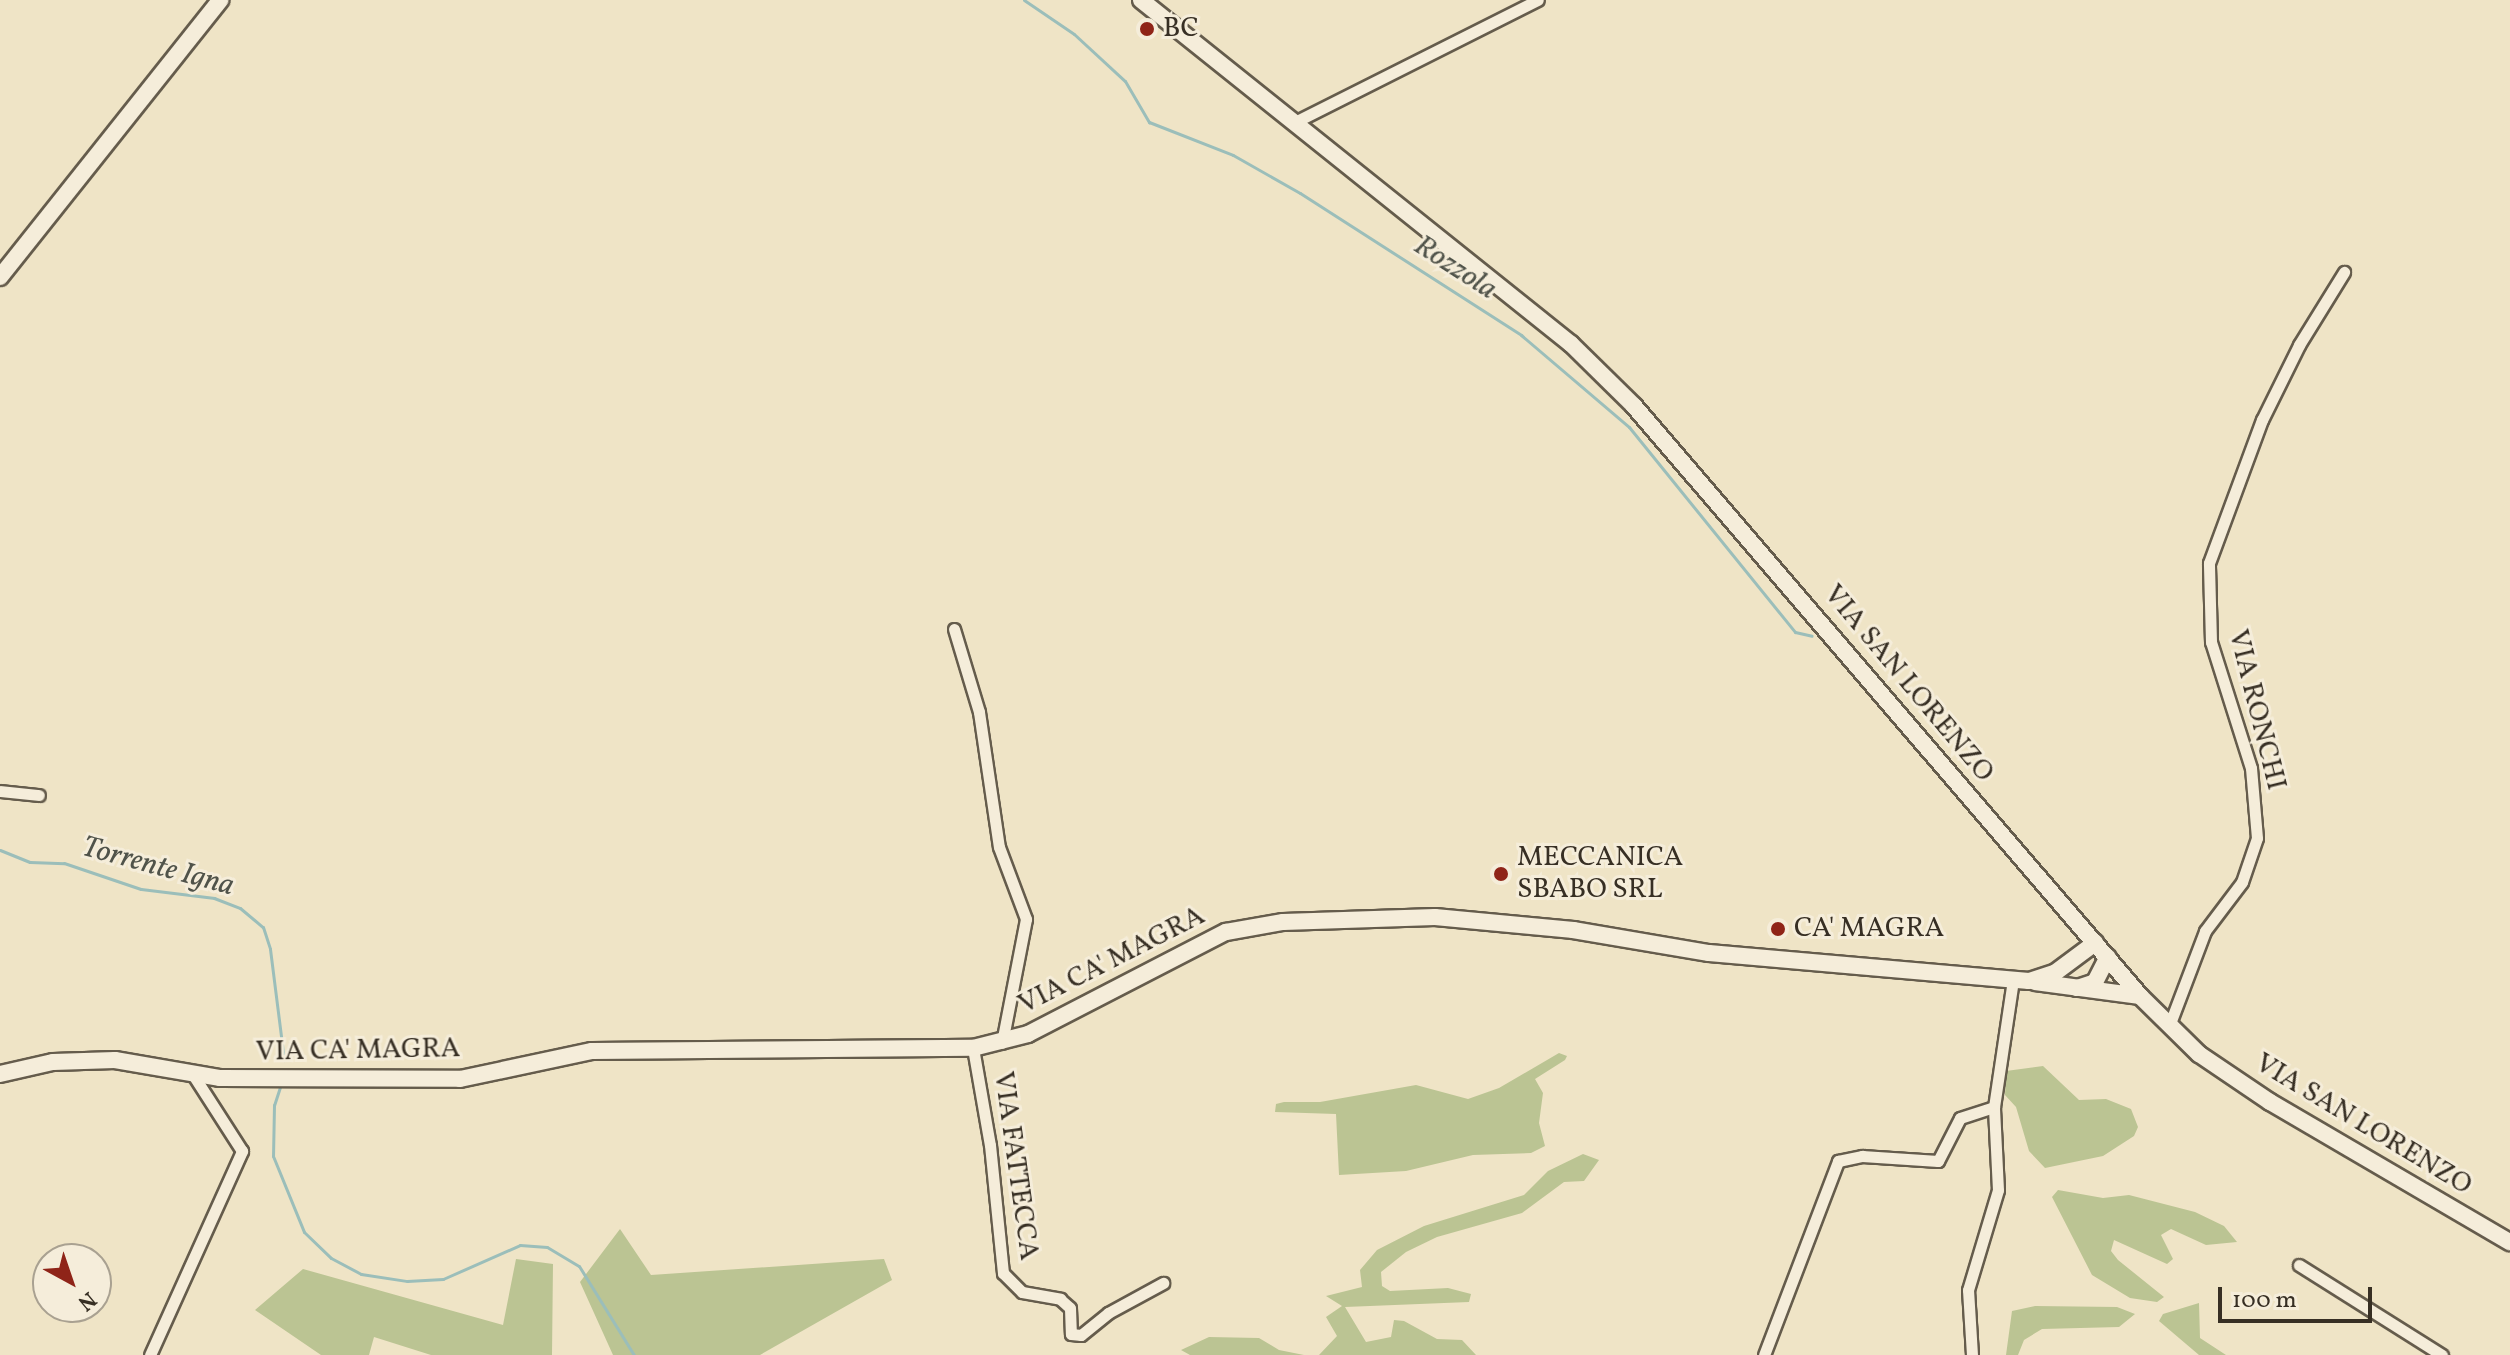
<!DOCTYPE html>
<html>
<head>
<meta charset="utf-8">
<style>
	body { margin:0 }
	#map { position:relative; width:2510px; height:1355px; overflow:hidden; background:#efe4c6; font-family:Vollkorn,serif }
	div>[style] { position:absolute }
	.green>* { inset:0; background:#bbc493 }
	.stream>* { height:3px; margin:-1.5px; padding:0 1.5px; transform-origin:1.5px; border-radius:1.5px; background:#9bbeba }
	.roads { filter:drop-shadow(2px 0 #655c4c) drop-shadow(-2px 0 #655c4c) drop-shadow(0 2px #655c4c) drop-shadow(0 -2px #655c4c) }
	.street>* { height:11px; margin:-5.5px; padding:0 5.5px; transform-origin:5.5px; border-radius:5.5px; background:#f5edda }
	.secondary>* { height:16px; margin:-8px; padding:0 8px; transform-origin:8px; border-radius:8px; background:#f5edda }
	.dots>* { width:22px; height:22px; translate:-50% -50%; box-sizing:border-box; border:4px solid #f5edda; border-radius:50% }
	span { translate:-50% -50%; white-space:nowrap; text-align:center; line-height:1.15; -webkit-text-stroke:6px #f5edda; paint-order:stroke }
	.poi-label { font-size:28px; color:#372f24 }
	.left { translate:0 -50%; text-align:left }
	.street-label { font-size:28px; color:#372f24 }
	.water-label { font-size:30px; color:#50534a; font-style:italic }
	.north { position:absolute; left:32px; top:1243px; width:80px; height:80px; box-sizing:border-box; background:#f5edda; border:2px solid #a9a191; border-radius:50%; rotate:140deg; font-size:22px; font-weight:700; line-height:32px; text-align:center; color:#372f24 }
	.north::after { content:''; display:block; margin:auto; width:28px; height:36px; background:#8f2418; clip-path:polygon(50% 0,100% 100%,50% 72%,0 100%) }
	.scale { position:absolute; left:2218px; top:1287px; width:154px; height:36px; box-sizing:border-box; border:4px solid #372f24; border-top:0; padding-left:10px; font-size:24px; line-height:28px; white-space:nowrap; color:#372f24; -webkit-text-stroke:6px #f5edda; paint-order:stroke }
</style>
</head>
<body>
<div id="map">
	<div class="green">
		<div style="clip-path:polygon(1559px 1053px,1567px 1056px,1565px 1060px,1535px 1079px,1543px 1093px,1539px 1123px,1545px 1146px,1531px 1153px,1473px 1155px,1406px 1171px,1339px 1175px,1336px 1114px,1275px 1112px,1276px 1104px,1284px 1102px,1320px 1102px,1416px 1085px,1468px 1099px,1499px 1088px)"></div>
		<div style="clip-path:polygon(2043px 1066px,2079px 1100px,2106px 1099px,2131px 1109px,2138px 1127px,2134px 1136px,2103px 1156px,2045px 1168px,2029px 1151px,2016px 1107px,2005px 1095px,2006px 1071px)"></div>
		<div style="clip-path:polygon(1583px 1154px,1599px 1160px,1584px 1181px,1564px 1182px,1522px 1213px,1437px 1237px,1406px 1252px,1381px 1272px,1382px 1286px,1390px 1291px,1448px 1288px,1471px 1294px,1469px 1302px,1345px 1307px,1366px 1342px,1391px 1337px,1394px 1320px,1404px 1321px,1437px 1339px,1462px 1340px,1476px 1355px,1319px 1355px,1337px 1336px,1326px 1317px,1342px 1306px,1326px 1296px,1362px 1287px,1360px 1270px,1377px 1250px,1424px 1226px,1524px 1195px,1548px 1171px)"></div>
		<div style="clip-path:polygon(2058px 1190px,2103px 1198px,2129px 1195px,2195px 1212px,2224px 1226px,2237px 1242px,2206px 1245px,2171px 1229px,2161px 1235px,2173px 1259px,2167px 1264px,2114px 1240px,2111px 1251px,2118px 1260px,2164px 1297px,2157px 1302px,2130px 1298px,2092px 1275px,2052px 1197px)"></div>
		<div style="clip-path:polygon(620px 1229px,651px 1275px,884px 1259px,892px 1280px,760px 1355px,613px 1355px,580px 1282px)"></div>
		<div style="clip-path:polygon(516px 1259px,553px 1264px,552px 1355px,431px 1355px,374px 1337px,369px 1355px,321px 1355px,255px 1310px,303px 1269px,503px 1325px)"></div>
		<div style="clip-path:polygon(2199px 1303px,2200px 1338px,2226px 1355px,2199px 1355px,2159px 1321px,2163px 1314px)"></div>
		<div style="clip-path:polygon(2117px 1307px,2135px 1314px,2119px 1327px,2042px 1329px,2024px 1340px,2018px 1355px,2006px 1355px,2012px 1311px,2035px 1306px)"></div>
		<div style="clip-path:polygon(1209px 1337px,1259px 1338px,1279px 1350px,1304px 1355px,1190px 1355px,1181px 1350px)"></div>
	</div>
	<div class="stream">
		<div style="left:1024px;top:0;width:60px;rotate:34.2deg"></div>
		<div style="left:1074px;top:34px;width:69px;rotate:42.7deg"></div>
		<div style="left:1125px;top:81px;width:48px;rotate:59.7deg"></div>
		<div style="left:1149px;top:122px;width:90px;rotate:21.4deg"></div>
		<div style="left:1233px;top:155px;width:77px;rotate:29.6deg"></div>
		<div style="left:1300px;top:193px;width:263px;rotate:32.7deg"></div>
		<div style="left:1521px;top:335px;width:142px;rotate:40.4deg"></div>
		<div style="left:1629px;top:427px;width:264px;rotate:51deg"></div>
		<div style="left:1795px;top:632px;width:17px;rotate:13deg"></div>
		<div style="left:0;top:850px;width:32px;rotate:22deg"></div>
		<div style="left:30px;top:862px;width:34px;rotate:2deg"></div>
		<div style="left:64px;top:863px;width:81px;rotate:18.7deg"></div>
		<div style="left:141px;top:889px;width:74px;rotate:7deg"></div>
		<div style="left:214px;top:898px;width:28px;rotate:21deg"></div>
		<div style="left:240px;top:908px;width:30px;rotate:40deg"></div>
		<div style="left:263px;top:927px;width:23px;rotate:72deg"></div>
		<div style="left:270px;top:949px;width:112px;rotate:82.8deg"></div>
		<div style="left:280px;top:1087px;width:19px;rotate:108deg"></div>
		<div style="left:274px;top:1105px;width:51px;rotate:91.1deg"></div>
		<div style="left:273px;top:1156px;width:82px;rotate:67.8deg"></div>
		<div style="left:304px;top:1232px;width:37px;rotate:44deg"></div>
		<div style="left:331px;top:1258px;width:34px;rotate:28deg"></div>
		<div style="left:361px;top:1274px;width:47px;rotate:8.7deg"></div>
		<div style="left:407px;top:1281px;width:36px;rotate:-3deg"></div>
		<div style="left:443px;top:1279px;width:84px;rotate:-23.8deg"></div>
		<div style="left:520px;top:1245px;width:27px;rotate:4deg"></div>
		<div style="left:547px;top:1247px;width:37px;rotate:31deg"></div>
		<div style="left:579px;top:1266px;width:105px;rotate:58.3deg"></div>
	</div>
	<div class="roads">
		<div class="street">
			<div style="left:1293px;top:123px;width:274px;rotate:-26.7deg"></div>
			<div style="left:954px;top:629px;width:87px;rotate:73.2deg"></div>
			<div style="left:979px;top:712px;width:136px;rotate:81.6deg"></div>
			<div style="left:999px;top:847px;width:77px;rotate:69.4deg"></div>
			<div style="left:1026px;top:919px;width:126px;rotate:101deg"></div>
			<div style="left:0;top:791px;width:39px;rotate:6deg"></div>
			<div style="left:2169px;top:1026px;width:102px;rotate:-69.2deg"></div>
			<div style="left:2205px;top:931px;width:61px;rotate:-52.9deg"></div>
			<div style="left:2242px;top:882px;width:46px;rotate:-71.2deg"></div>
			<div style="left:2257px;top:838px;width:70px;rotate:-94.9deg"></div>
			<div style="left:2251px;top:768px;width:132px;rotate:-107.6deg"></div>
			<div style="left:2211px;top:642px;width:79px;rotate:-91.5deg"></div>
			<div style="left:2209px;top:563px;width:153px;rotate:-69.7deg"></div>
			<div style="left:2262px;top:420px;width:84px;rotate:-63.7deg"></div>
			<div style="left:2299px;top:345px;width:86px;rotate:-58.3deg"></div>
			<div style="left:973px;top:1048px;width:98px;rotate:80.1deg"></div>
			<div style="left:990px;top:1145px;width:129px;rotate:84.2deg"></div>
			<div style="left:1003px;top:1273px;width:27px;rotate:45deg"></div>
			<div style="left:1022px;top:1292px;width:39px;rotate:10deg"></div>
			<div style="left:1060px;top:1299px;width:13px;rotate:42deg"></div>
			<div style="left:1070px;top:1308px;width:26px;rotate:88deg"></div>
			<div style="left:1071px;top:1334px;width:10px;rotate:6deg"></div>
			<div style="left:1081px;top:1335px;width:35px;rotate:-39deg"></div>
			<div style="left:1108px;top:1313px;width:63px;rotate:-28.6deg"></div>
			<div style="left:2299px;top:1265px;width:169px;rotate:32.2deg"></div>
			<div style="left:150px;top:1355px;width:224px;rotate:-65.7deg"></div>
			<div style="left:242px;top:1151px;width:93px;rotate:-122.7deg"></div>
			<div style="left:1764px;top:1355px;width:208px;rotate:-69.1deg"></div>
			<div style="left:1838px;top:1161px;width:25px;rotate:-12deg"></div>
			<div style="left:1862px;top:1156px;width:76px;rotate:3.8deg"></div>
			<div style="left:1938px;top:1161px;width:48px;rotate:-62.9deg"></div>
			<div style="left:1960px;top:1118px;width:36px;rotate:-18deg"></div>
			<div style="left:1972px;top:1355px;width:65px;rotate:-93.5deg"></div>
			<div style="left:1968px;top:1290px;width:104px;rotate:-73.3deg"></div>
			<div style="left:1998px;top:1190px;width:83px;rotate:-92.8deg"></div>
			<div style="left:1994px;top:1107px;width:128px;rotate:-81.5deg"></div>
		</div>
		<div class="secondary">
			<div style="left:1141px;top:0;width:551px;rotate:38.66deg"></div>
			<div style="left:1571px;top:344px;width:88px;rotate:44.5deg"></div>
			<div style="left:1634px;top:406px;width:777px;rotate:49.38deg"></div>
			<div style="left:2140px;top:996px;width:83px;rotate:44.5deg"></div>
			<div style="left:2199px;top:1054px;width:86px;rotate:34.1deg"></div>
			<div style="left:2270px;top:1102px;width:278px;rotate:30.3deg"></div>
			<div style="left:0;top:277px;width:354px;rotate:-51.5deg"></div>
			<div style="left:2035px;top:982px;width:106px;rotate:7.6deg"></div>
			<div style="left:2077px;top:988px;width:19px;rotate:-18deg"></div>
			<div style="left:2095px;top:982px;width:28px;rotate:-63deg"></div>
			<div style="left:0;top:1074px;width:54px;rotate:-12.8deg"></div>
			<div style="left:53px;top:1062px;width:62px;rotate:-1.8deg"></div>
			<div style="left:115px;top:1060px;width:107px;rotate:9.7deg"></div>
			<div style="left:220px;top:1078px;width:240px;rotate:0.2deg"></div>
			<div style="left:460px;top:1079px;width:135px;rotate:-12deg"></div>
			<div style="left:592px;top:1051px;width:381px;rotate:-0.5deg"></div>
			<div style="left:973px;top:1048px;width:57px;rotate:-14.3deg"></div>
			<div style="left:1028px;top:1034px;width:223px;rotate:-27.3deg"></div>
			<div style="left:1226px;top:932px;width:58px;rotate:-10deg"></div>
			<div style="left:1283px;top:922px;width:152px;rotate:-1.9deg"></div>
			<div style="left:1435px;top:917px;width:139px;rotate:5.4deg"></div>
			<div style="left:1573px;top:930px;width:138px;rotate:9.6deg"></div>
			<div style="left:1709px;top:953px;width:321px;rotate:5deg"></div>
			<div style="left:2029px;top:981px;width:28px;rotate:-18deg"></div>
			<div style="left:2056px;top:972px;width:49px;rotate:-36.6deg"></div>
		</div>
	</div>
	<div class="dots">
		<div style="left:1147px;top:29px;background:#8f2418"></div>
		<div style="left:1501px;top:874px;background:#8f2418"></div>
		<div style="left:1778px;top:929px;background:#8f2418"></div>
	</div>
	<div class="poi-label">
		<span class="left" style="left:1163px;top:29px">BC</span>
		<span class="left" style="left:1517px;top:874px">MECCANICA<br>SBABO SRL</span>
		<span class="left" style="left:1794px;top:929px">CA' MAGRA</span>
	</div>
	<div class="street-label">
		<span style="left:1908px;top:684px;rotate:50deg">VIA SAN LORENZO</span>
		<span style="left:2256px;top:710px;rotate:76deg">VIA RONCHI</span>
		<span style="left:1112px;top:961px;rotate:-27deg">VIA CA' MAGRA</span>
		<span style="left:358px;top:1051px;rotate:-1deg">VIA CA' MAGRA</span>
		<span style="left:2363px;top:1125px;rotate:31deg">VIA SAN LORENZO</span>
		<span style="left:1015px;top:1166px;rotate:82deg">VIA FATTECCA</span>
	</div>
	<div class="water-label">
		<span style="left:1455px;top:268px;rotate:33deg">Rozzola</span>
		<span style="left:158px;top:867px;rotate:15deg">Torrente Igna</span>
	</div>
	<div class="north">N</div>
	<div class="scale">100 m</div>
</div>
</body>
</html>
